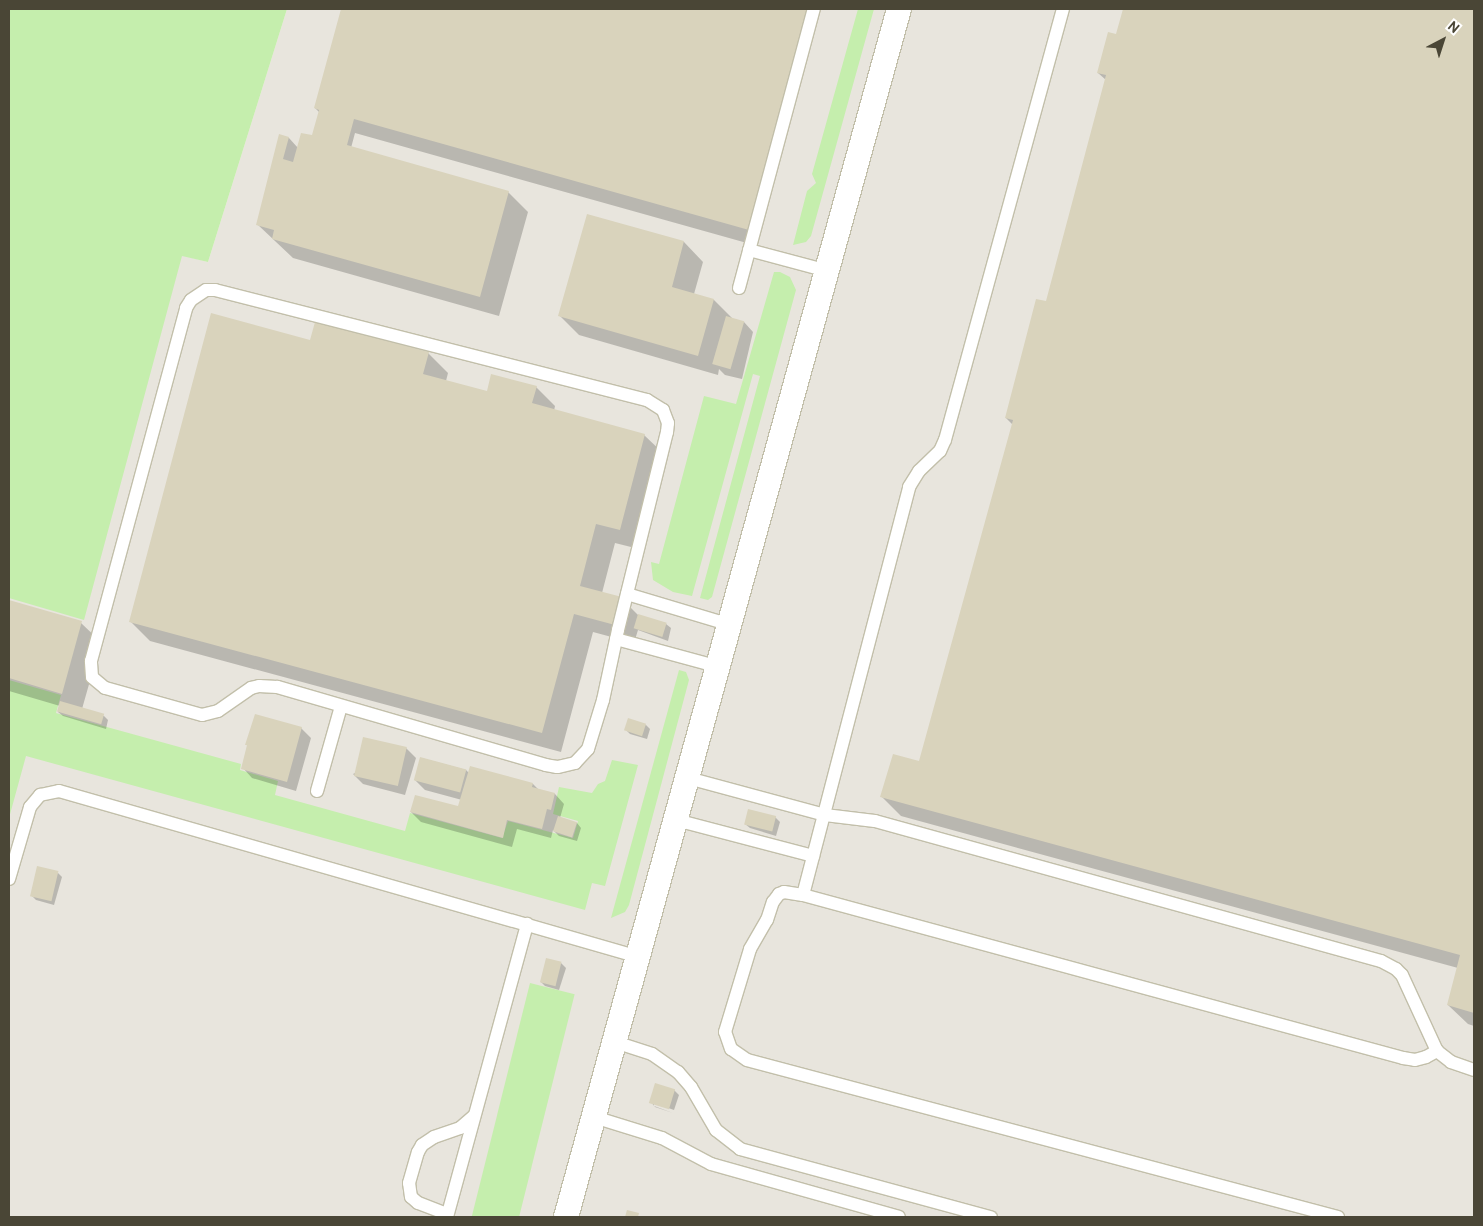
<!DOCTYPE html>
<html>
<head>
<meta charset="utf-8">
<style>
	body { margin:0 }
	#map { position:relative; width:1483px; height:1226px; overflow:hidden; background:#f6f4e8; font-family:Overpass,sans-serif }
	div>[style] { position:absolute }
	.industrial>* { inset:0; background:#e8e5dd }
	.green>* { inset:0; background:#c5eead; transform-origin:0 0 }
	.shadow>* { inset:0; background:#0003 }
	.building>* { inset:0; background:#d9d3bc; transform-origin:0 0 }
	.roads { filter:drop-shadow(1px 0 #c2bfaa) drop-shadow(-1px 0 #c2bfaa) drop-shadow(0 1px #c2bfaa) drop-shadow(0 -1px #c2bfaa) }
	.lane>* { height:12px; margin:-6px; padding:0 6px; transform-origin:6px; border-radius:6px; background:#fff }
	.street>* { height:24px; margin:-12px; padding:0 12px; transform-origin:12px; border-radius:12px; background:#fff }
	span { translate:-50% -50%; white-space:nowrap; text-align:center; line-height:1.15; -webkit-text-stroke:4.5px #fff; paint-order:stroke }
	.frame { position:absolute; inset:0; border:10px solid #4a4636; pointer-events:none }
	.north { position:absolute; left:1418px; top:15px; width:50px; height:50px; -webkit-text-stroke:4px #fff; paint-order:stroke; rotate:40deg; font-size:14px; font-weight:700; line-height:20px; text-align:center; color:#4a4636 }
	.north::after { content:''; display:block; margin:auto; width:18px; height:22px; background:#4a4636; clip-path:polygon(50% 0,100% 100%,50% 72%,0 100%) }
</style>
</head>
<body>
<div id="map">
	<div class="industrial">
		<div style="clip-path:polygon(287px 9px,1474px 9px,1474px 1217px,9px 1217px,9px 211px,208px 262px)"></div>
	</div>
	<div class="green">
		<div style="clip-path:polygon(9px 9px,287px 9px,208px 262px,182px 256px,84px 620px,9px 598px)"></div>
		<div style="clip-path:polygon(858px 9px,874px 9px,811px 236px,806px 242px,793px 245px,807px 191px,816px 183px,812px 174px)"></div>
		<div style="clip-path:polygon(774px 272px,780px 272px,790px 277px,796px 290px,712px 597px,708px 600px,700px 598px,760px 376px,753px 374px,692px 596px,673px 592px,653px 580px,651px 562px,659px 564px,704px 396px,736px 404px)"></div>
		<div style="clip-path:polygon(679px 670px,686px 672px,689px 680px,629px 905px,625px 912px,611px 918px)"></div>
		<div style="clip-path:polygon(9px 680px,61px 695px,56px 713px,241px 764px,240px 770px,278px 781px,275px 795px,405px 831px,410px 813px,502px 838px,508px 821px,573px 838px,578px 821px,553px 814px,559px 787px,592px 793px,598px 784px,605px 781px,612px 760px,638px 765px,605px 886px,592px 883px,585px 910px,26px 756px,9px 818px)"></div>
		<div style="left:530px;top:983px;width:46px;height:244px;rotate:14deg"></div>
	</div>
	<div class="shadow">
		<div style="clip-path:polygon(342px 9px,819px 9px,754px 245px,355px 133px,351px 148px,508px 192px,528px 212px,499px 316px,293px 258px,257px 224px,280px 136px,289px 138px,298px 148px,316px 138px,319px 112px,315px 108px)"></div>
		<div style="clip-path:polygon(1124px 9px,1474px 9px,1474px 1026px,1468px 1024px,1448px 1005px,1458px 968px,901px 816px,882px 797px,920px 763px,1013px 425px,1006px 418px,1047px 303px,1106px 80px,1098px 73px,1117px 35px)"></div>
		<div style="clip-path:polygon(588px 215px,684px 242px,703px 262px,694px 294px,714px 300px,733px 319px,744px 322px,753px 332px,742px 379px,725px 375px,719px 369px,718px 375px,579px 335px,560px 316px)"></div>
		<div style="clip-path:polygon(311px 342px,428px 353px,448px 373px,446px 381px,488px 392px,536px 387px,555px 406px,554px 411px,644px 435px,664px 454px,639px 549px,615px 543px,602px 593px,621px 598px,639px 616px,666px 624px,671px 628px,668px 641px,638px 630px,634px 643px,593px 632px,561px 752px,150px 641px,131px 622px)"></div>
		<div style="clip-path:polygon(9px 601px,81px 623px,101px 642px,82px 709px,104px 716px,108px 720px,106px 729px,63px 716px,58px 712px,60px 706px,9px 691px)"></div>
		<div style="clip-path:polygon(646px 725px,650px 729px,647px 739px,630px 734px,626px 730px)"></div>
		<div style="clip-path:polygon(301px 728px,311px 738px,296px 791px,252px 778px,243px 768px,248px 747px,246px 744px)"></div>
		<div style="clip-path:polygon(406px 748px,416px 758px,405px 795px,363px 784px,353px 774px)"></div>
		<div style="clip-path:polygon(421px 758px,466px 770px,469px 773px,533px 784px,539px 790px,555px 794px,564px 804px,560px 818px,577px 823px,581px 828px,577px 841px,559px 836px,553px 830px,551px 838px,517px 829px,512px 847px,421px 822px,411px 812px,459px 808px,462px 800px,425px 790px,415px 780px)"></div>
		<div style="clip-path:polygon(775px 817px,780px 822px,776px 836px,750px 828px,745px 824px)"></div>
		<div style="clip-path:polygon(57px 872px,62px 877px,54px 905px,36px 900px,31px 895px)"></div>
		<div style="clip-path:polygon(561px 963px,566px 968px,559px 990px,545px 986px,541px 982px)"></div>
		<div style="clip-path:polygon(674px 1090px,679px 1095px,674px 1110px,654px 1103px,654px 1106px,673px 1113px,655px 1107px,651px 1102px)"></div>
	</div>
	<div class="building">
		<div style="clip-path:polygon(341px 9px,810px 9px,749px 230px,354px 119px,347px 145px,509px 191px,480px 297px,272px 239px,274px 230px,256px 225px,279px 134px,289px 137px,283px 159px,293px 162px,301px 133px,312px 135px,319px 110px,314px 108px)"></div>
		<div style="clip-path:polygon(1123px 9px,1474px 9px,1474px 1013px,1447px 1005px,1460px 955px,880px 797px,893px 754px,919px 761px,1013px 420px,1005px 418px,1036px 299px,1046px 301px,1106px 75px,1097px 73px,1108px 32px,1116px 34px)"></div>
		<div style="clip-path:polygon(587px 214px,684px 241px,672px 287px,714px 299px,698px 356px,558px 316px)"></div>
		<div style="clip-path:polygon(211px 313px,310px 340px,315px 322px,429px 352px,423px 374px,487px 391px,491px 374px,537px 386px,532px 403px,645px 434px,620px 530px,596px 524px,580px 586px,622px 597px,615px 625px,574px 614px,542px 733px,129px 622px)"></div>
		<div style="left:726px;top:316px;width:19px;height:50px;rotate:16deg"></div>
		<div style="clip-path:polygon(9px 600px,82px 621px,62px 694px,9px 678px)"></div>
		<div style="left:638px;top:614px;width:30px;height:15px;rotate:17deg"></div>
		<div style="left:60px;top:701px;width:46px;height:11px;rotate:16deg"></div>
		<div style="clip-path:polygon(255px 714px,302px 727px,287px 782px,241px 769px,247px 745px,245px 745px)"></div>
		<div style="left:628px;top:718px;width:19px;height:13px;rotate:18deg"></div>
		<div style="left:363px;top:737px;width:45px;height:40px;rotate:13deg"></div>
		<div style="left:420px;top:757px;width:48px;height:24px;rotate:15deg"></div>
		<div style="clip-path:polygon(470px 766px,533px 783px,532px 787px,555px 793px,551px 810px,547px 809px,542px 829px,507px 820px,503px 838px,410px 812px,415px 795px,458px 806px)"></div>
		<div style="left:748px;top:809px;width:29px;height:16px;rotate:14deg"></div>
		<div style="left:558px;top:816px;width:20px;height:16px;rotate:18deg"></div>
		<div style="left:37px;top:866px;width:22px;height:31px;rotate:13deg"></div>
		<div style="left:546px;top:958px;width:16px;height:25px;rotate:14deg"></div>
		<div style="left:655px;top:1083px;width:21px;height:21px;rotate:17deg"></div>
		<div style="clip-path:polygon(627px 1210px,639px 1213px,638px 1217px,625px 1217px)"></div>
	</div>
	<div class="roads">
		<div class="lane">
			<div style="left:749px;top:250px;width:82px;rotate:14.9deg"></div>
			<div style="left:739px;top:288px;width:289px;rotate:-75deg"></div>
			<div style="left:206px;top:290px;width:9px"></div>
			<div style="left:215px;top:290px;width:446px;rotate:14.3deg"></div>
			<div style="left:647px;top:400px;width:19px;rotate:32deg"></div>
			<div style="left:663px;top:410px;width:14px;rotate:69deg"></div>
			<div style="left:668px;top:423px;width:9px;rotate:96deg"></div>
			<div style="left:667px;top:432px;width:204px;rotate:103.9deg"></div>
			<div style="left:618px;top:630px;width:72px;rotate:102.1deg"></div>
			<div style="left:603px;top:700px;width:51px;rotate:107deg"></div>
			<div style="left:588px;top:749px;width:19px;rotate:133deg"></div>
			<div style="left:575px;top:763px;width:18px;rotate:167deg"></div>
			<div style="left:557px;top:767px;width:11px;rotate:-170deg"></div>
			<div style="left:546px;top:765px;width:280px;rotate:-163.8deg"></div>
			<div style="left:277px;top:687px;width:18px;rotate:-177deg"></div>
			<div style="left:259px;top:686px;width:8px;rotate:166deg"></div>
			<div style="left:251px;top:688px;width:40px;rotate:145.1deg"></div>
			<div style="left:218px;top:711px;width:16px;rotate:166deg"></div>
			<div style="left:202px;top:715px;width:101px;rotate:-164.4deg"></div>
			<div style="left:105px;top:688px;width:17px;rotate:-140deg"></div>
			<div style="left:92px;top:677px;width:16px;rotate:-94deg"></div>
			<div style="left:91px;top:661px;width:366px;rotate:-74.9deg"></div>
			<div style="left:186px;top:308px;width:9px;rotate:-58deg"></div>
			<div style="left:191px;top:300px;width:18px;rotate:-34deg"></div>
			<div style="left:627px;top:594px;width:109px;rotate:16.6deg"></div>
			<div style="left:616px;top:639px;width:107px;rotate:15.2deg"></div>
			<div style="left:688px;top:778px;width:142px;rotate:15.1deg"></div>
			<div style="left:825px;top:815px;width:50px;rotate:6.8deg"></div>
			<div style="left:875px;top:821px;width:525px;rotate:15.47deg"></div>
			<div style="left:1381px;top:961px;width:17px;rotate:28deg"></div>
			<div style="left:1396px;top:969px;width:8px;rotate:45deg"></div>
			<div style="left:1402px;top:975px;width:84px;rotate:65.3deg"></div>
			<div style="left:1437px;top:1051px;width:18px;rotate:38deg"></div>
			<div style="left:1451px;top:1062px;width:24px;rotate:19deg"></div>
			<div style="left:317px;top:791px;width:88px;rotate:-74.2deg"></div>
			<div style="left:676px;top:820px;width:142px;rotate:14.7deg"></div>
			<div style="left:9px;top:879px;width:75px;rotate:-73.7deg"></div>
			<div style="left:30px;top:807px;width:16px;rotate:-50deg"></div>
			<div style="left:40px;top:795px;width:19px;rotate:-12deg"></div>
			<div style="left:59px;top:791px;width:603px;rotate:15.97deg"></div>
			<div style="left:803px;top:895px;width:422px;rotate:-75.4deg"></div>
			<div style="left:909px;top:487px;width:19px;rotate:-58deg"></div>
			<div style="left:919px;top:471px;width:29px;rotate:-44deg"></div>
			<div style="left:940px;top:451px;width:12px;rotate:-66deg"></div>
			<div style="left:945px;top:440px;width:447px;rotate:-74.7deg"></div>
			<div style="left:615px;top:1042px;width:39px;rotate:18deg"></div>
			<div style="left:652px;top:1054px;width:32px;rotate:35deg"></div>
			<div style="left:678px;top:1072px;width:20px;rotate:49deg"></div>
			<div style="left:691px;top:1087px;width:50px;rotate:59.8deg"></div>
			<div style="left:716px;top:1130px;width:31px;rotate:38deg"></div>
			<div style="left:740px;top:1149px;width:260px;rotate:15.2deg"></div>
			<div style="left:594px;top:1117px;width:71px;rotate:17.2deg"></div>
			<div style="left:662px;top:1138px;width:55px;rotate:28deg"></div>
			<div style="left:711px;top:1164px;width:195px;rotate:15.7deg"></div>
			<div style="left:447px;top:1214px;width:31px;rotate:-159deg"></div>
			<div style="left:418px;top:1203px;width:9px;rotate:-139deg"></div>
			<div style="left:411px;top:1197px;width:14px;rotate:-98deg"></div>
			<div style="left:409px;top:1183px;width:32px;rotate:-74deg"></div>
			<div style="left:418px;top:1152px;width:8px;rotate:-60deg"></div>
			<div style="left:422px;top:1145px;width:14px;rotate:-34deg"></div>
			<div style="left:434px;top:1137px;width:28px;rotate:-19deg"></div>
			<div style="left:460px;top:1128px;width:18px;rotate:-41deg"></div>
			<div style="left:447px;top:1217px;width:304px;rotate:-74.7deg"></div>
			<div style="left:1338px;top:1217px;width:611px;rotate:-165.12deg"></div>
			<div style="left:747px;top:1060px;width:19px;rotate:-145deg"></div>
			<div style="left:731px;top:1049px;width:18px;rotate:-109deg"></div>
			<div style="left:725px;top:1032px;width:87px;rotate:-73.2deg"></div>
			<div style="left:750px;top:949px;width:34px;rotate:-60deg"></div>
			<div style="left:767px;top:920px;width:19px;rotate:-72deg"></div>
			<div style="left:773px;top:902px;width:10px;rotate:-53deg"></div>
			<div style="left:779px;top:894px;width:5px;rotate:-22deg"></div>
			<div style="left:784px;top:892px;width:19px;rotate:9deg"></div>
			<div style="left:803px;top:895px;width:622px;rotate:15.2deg"></div>
			<div style="left:1403px;top:1058px;width:12px;rotate:9deg"></div>
			<div style="left:1415px;top:1060px;width:11px;rotate:-15deg"></div>
			<div style="left:1426px;top:1057px;width:13px;rotate:-29deg"></div>
		</div>
		<div class="street">
			<div style="left:566px;top:1217px;width:1253px;rotate:-74.59deg"></div>
		</div>
	</div>
	<div class="frame"></div>
	<div class="north">N</div>
</div>
</body>
</html>
